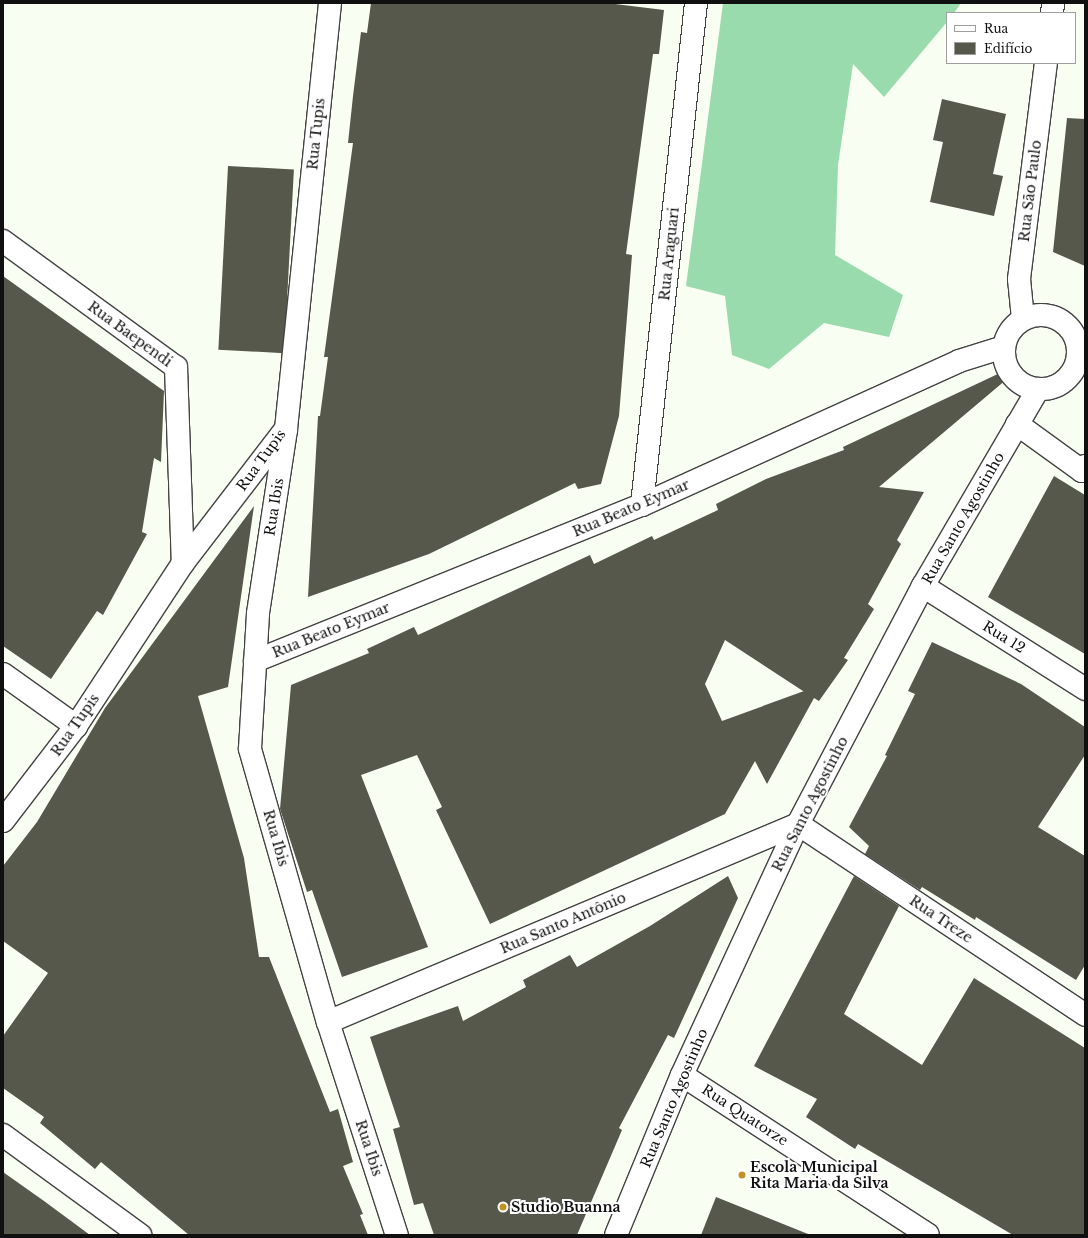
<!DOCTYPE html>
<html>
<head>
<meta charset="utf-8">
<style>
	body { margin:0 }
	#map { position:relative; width:1088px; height:1238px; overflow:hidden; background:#f8fff2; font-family:"Libre Baskerville",serif }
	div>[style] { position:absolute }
	.forest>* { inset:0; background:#9adbad }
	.building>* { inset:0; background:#57584c; transform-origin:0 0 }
	.roads { filter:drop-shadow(1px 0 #434343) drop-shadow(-1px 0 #434343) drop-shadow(0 1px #434343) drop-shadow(0 -1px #434343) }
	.minor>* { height:22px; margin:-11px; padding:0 11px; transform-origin:11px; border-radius:11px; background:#fff }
	.minor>.ring { margin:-11px; padding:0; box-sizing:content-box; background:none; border:22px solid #fff; border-radius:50% }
	.dots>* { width:11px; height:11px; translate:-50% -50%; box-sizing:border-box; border:2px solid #fff; border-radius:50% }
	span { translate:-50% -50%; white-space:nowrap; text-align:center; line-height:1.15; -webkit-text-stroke:4px #fff; paint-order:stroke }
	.street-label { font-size:14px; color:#101010 }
	.poi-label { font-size:14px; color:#101010; font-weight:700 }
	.left { translate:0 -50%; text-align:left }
	.frame { position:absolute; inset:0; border:4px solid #101010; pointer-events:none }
	.legend { position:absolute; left:946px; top:12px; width:130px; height:52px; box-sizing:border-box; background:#fff; border:1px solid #9f9f9f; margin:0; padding:5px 7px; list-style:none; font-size:12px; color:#101010 }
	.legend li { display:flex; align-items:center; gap:8px; height:20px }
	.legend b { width:20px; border:1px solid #9f9f9f }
</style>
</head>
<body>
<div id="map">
	<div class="forest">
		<div style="clip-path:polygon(723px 3px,961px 3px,954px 13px,947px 13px,947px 22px,884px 97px,853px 64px,838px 165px,835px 255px,903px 295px,889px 337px,824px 323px,769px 369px,732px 355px,725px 296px,686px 286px)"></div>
	</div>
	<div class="building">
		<div style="clip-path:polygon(371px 3px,607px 3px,664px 10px,659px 54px,653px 54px,626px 254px,632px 255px,619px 416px,601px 484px,578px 489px,575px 483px,429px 554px,308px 597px,318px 416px,320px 416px,328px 357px,324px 357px,353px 143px,348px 143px,353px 96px,361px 32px,367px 33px)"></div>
		<div style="clip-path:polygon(942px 99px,1006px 114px,993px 174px,1003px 176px,994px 216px,930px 202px,943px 142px,933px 140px)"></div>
		<div style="clip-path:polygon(1067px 118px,1085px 119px,1085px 266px,1053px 252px)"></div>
		<div style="left:228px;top:166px;width:66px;height:184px;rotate:3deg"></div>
		<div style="clip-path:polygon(3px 276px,164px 391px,161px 462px,154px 458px,142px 532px,147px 534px,103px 615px,97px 611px,51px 679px,3px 646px)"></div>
		<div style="clip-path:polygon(evenodd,1002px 372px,1007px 379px,879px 487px,924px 492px,897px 540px,901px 544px,868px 604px,874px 609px,844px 658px,848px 660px,819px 701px,814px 698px,767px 784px,755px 761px,725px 814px,490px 924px,436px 810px,442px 807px,417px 755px,361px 775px,428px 947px,342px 977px,312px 890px,307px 892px,280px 809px,291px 685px,369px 653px,367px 649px,414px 627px,418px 635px,590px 555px,594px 564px,652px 536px,654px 540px,718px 510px,716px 504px,766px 479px,844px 450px,843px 447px,1002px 372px,725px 640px,803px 691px,804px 691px,722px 721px,705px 684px,725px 640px)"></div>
		<div style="clip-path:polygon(1054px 476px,1085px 495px,1085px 654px,988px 597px)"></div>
		<div style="clip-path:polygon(254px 506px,228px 687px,198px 696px,244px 858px,259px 957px,269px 957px,330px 1112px,338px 1109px,353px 1162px,343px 1166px,363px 1214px,360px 1215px,368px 1235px,189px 1235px,101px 1162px,95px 1169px,40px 1123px,44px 1117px,3px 1088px,3px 1036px,48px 973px,3px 941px,3px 866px,37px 822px,105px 708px)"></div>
		<div style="clip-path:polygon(932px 642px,1021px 684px,1085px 727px,1085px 755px,1038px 827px,1085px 856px,1085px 965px,1076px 980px,976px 917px,975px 920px,922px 887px,920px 890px,865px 854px,869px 846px,849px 827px,887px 756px,885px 755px,915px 694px,908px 691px)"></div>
		<div style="clip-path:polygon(728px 876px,738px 898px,674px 1038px,668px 1035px,619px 1128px,622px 1130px,577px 1235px,434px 1235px,423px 1203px,414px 1205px,393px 1129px,400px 1127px,370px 1037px,458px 1006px,463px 1021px,526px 987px,523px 980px,570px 955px,577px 967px,650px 926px)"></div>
		<div style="clip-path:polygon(854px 876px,899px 906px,844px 1014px,922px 1065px,974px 978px,1085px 1048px,1085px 1235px,1013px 1235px,858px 1144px,855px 1149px,806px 1117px,817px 1099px,754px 1066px)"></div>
		<div style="clip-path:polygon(3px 1172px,44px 1201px,90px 1235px,3px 1235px)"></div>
		<div style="clip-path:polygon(716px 1197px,808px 1234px,808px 1235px,701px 1235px)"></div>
	</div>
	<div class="roads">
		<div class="minor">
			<div style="left:1052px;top:13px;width:10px;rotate:-84deg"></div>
			<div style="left:3px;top:241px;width:214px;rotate:36.1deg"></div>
			<div style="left:176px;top:367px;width:196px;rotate:88deg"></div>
			<div class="ring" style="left:1004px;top:315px;width:52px;height:52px"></div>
			<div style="left:1023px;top:319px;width:40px;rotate:-95.7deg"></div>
			<div style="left:1019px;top:279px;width:218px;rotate:-82.9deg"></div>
			<div style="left:1017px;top:424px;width:80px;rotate:35.9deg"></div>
			<div style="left:1082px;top:471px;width:6px;rotate:-59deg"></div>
			<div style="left:286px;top:430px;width:186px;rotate:98.7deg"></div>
			<div style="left:258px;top:614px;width:135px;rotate:93.4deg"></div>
			<div style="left:250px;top:749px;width:284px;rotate:74.1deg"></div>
			<div style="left:328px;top:1022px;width:224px;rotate:72.1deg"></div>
			<div style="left:642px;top:505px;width:505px;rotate:-83.86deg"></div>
			<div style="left:923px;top:586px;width:192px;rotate:32.4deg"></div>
			<div style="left:255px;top:661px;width:417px;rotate:-22deg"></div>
			<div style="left:642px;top:505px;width:348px;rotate:-24.4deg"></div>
			<div style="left:959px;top:361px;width:47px;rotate:-17.3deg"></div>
			<div style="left:3px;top:674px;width:90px;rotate:35.5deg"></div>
			<div style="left:3px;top:821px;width:120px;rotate:-52.5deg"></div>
			<div style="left:76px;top:726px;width:195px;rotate:-56.7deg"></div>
			<div style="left:183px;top:563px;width:169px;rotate:-52.5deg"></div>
			<div style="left:286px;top:429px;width:428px;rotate:-84.1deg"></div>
			<div style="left:328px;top:1022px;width:510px;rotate:-22.84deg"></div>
			<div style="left:798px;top:824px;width:345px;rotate:33.6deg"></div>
			<div style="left:682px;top:1075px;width:293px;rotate:33deg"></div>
			<div style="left:3px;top:1135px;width:170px;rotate:36.1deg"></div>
			<div style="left:616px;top:1235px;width:173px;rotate:-67.6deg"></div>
			<div style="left:682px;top:1075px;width:277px;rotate:-65.2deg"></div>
			<div style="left:798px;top:824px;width:269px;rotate:-62.3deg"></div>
			<div style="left:923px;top:586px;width:228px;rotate:-59.7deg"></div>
		</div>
	</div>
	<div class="dots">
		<div style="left:742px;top:1175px;background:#c19226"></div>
		<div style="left:503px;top:1207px;background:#c19226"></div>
	</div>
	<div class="street-label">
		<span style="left:316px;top:134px;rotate:-84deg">Rua Tupis</span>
		<span style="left:1030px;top:191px;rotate:-83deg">Rua São Paulo</span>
		<span style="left:669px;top:254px;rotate:-84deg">Rua Araguari</span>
		<span style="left:130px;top:334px;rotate:36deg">Rua Baependi</span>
		<span style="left:261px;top:460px;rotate:-54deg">Rua Tupis</span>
		<span style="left:274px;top:507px;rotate:-81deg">Rua Ibis</span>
		<span style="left:631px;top:508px;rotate:-23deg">Rua Beato Eymar</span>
		<span style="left:963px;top:518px;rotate:-60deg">Rua Santo Agostinho</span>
		<span style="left:331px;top:630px;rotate:-22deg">Rua Beato Eymar</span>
		<span style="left:1004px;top:637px;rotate:32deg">Rua 12</span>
		<span style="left:75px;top:725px;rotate:-55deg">Rua Tupis</span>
		<span style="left:810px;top:804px;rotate:-63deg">Rua Santo Agostinho</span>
		<span style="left:276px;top:838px;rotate:74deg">Rua Ibis</span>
		<span style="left:941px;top:919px;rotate:34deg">Rua Treze</span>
		<span style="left:563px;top:923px;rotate:-23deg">Rua Santo Antônio</span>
		<span style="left:674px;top:1098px;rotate:-67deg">Rua Santo Agostinho</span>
		<span style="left:745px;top:1115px;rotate:33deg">Rua Quatorze</span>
		<span style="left:369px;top:1148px;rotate:72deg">Rua Ibis</span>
	</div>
	<div class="poi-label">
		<span class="left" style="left:750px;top:1175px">Escola Municipal<br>Rita Maria da Silva</span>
		<span class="left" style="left:511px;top:1207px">Studio Buanna</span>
	</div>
	<div class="frame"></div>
	<ul class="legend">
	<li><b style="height:5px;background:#fff"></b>Rua</li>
	<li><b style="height:11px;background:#57584c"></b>Edifício</li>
	</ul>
</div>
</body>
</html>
